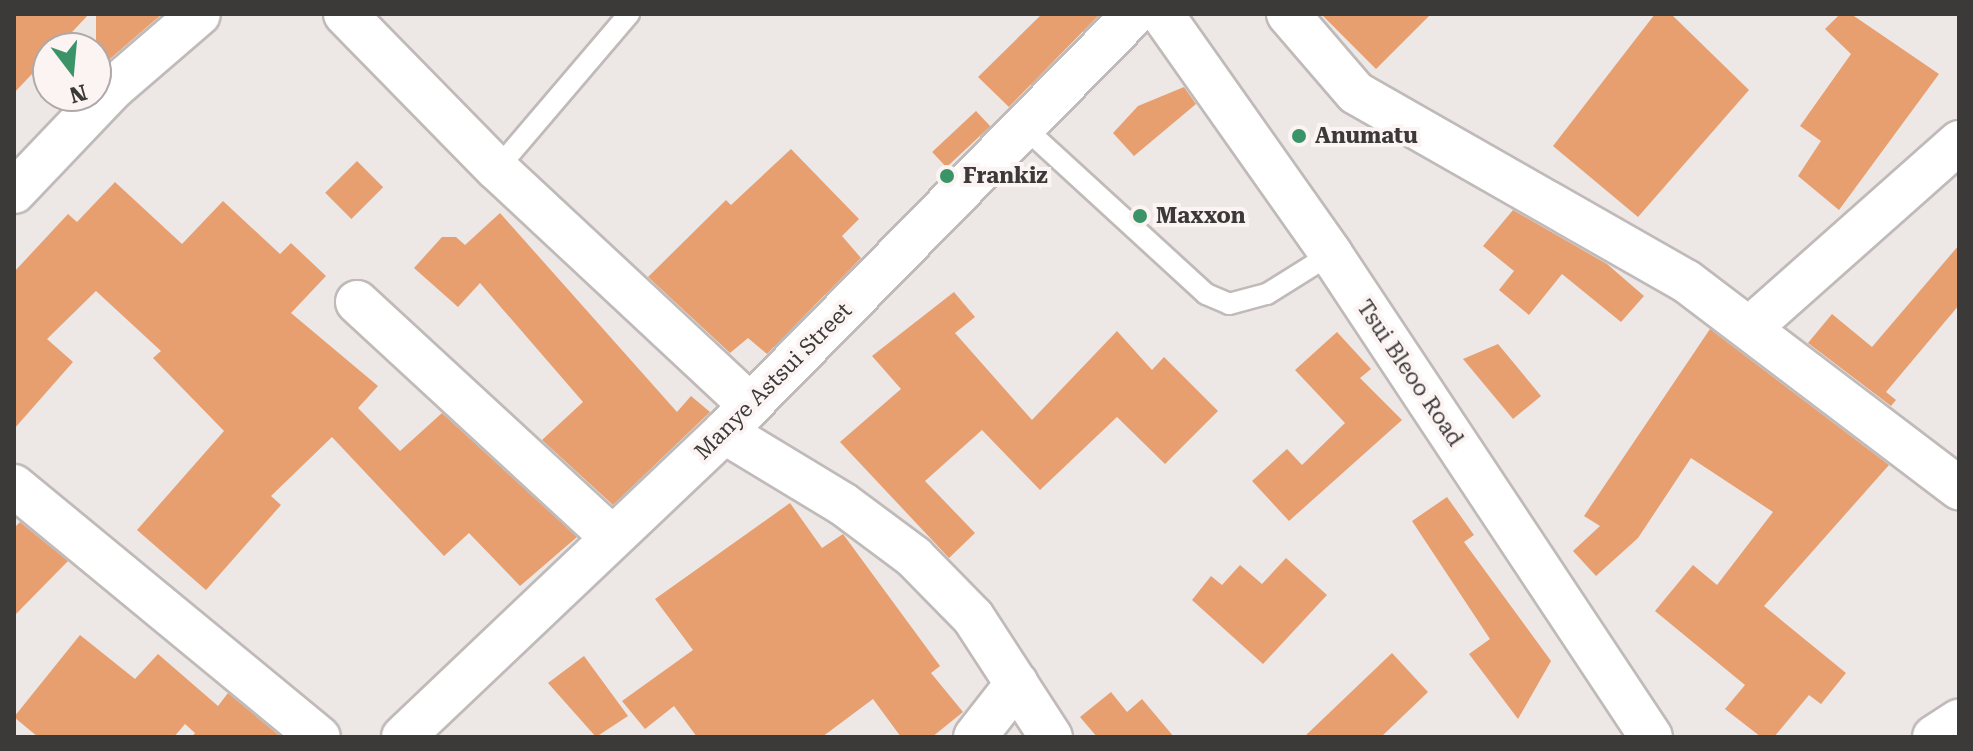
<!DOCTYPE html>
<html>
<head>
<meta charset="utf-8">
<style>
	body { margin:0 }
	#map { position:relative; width:1973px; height:751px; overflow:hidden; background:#ede7e6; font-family:"Roboto Serif",serif }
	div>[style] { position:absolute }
	.building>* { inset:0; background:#e79f70; transform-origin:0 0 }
	.roads { filter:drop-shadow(2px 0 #c0bab9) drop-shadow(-2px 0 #c0bab9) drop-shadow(0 2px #c0bab9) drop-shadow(0 -2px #c0bab9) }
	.lane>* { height:20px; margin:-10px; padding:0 10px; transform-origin:10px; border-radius:10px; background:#fff }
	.street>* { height:42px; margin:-21px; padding:0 21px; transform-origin:21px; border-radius:21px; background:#fff }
	.dots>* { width:22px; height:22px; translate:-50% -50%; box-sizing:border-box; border:4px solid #fbf4f3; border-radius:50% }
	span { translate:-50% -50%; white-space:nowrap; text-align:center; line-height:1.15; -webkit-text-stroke:8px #fbf4f3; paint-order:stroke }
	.poi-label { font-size:22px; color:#3c3939; font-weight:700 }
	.left { translate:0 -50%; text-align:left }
	.street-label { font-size:22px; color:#3c3939 }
	.frame { position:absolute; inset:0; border:16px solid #3c3939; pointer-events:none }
	.north { position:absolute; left:32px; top:32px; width:80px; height:80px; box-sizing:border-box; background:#fbf4f3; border:2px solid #afa9a9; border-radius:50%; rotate:164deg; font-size:22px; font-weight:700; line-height:32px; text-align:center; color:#3c3939 }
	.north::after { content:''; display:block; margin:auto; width:28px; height:36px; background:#3b9368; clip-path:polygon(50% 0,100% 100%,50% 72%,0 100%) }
</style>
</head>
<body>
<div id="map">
	<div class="building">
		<div style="clip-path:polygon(14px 14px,89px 14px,57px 48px,48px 48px,48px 57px,14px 93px)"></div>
		<div style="clip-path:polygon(96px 14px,162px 14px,96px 71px)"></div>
		<div style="clip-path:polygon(1042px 14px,1100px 14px,1009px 107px,978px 77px)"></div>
		<div style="clip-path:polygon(1321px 14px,1431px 14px,1376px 69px)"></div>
		<div style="clip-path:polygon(1655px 14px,1671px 14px,1749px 90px,1638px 217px,1553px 146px)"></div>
		<div style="clip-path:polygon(1840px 14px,1851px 14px,1939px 74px,1839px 210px,1798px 176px,1821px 141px,1800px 126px,1851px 54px,1825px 29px)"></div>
		<div style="clip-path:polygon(1184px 87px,1196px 104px,1134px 156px,1113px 133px,1138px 106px)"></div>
		<div style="left:976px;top:111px;width:21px;height:60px;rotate:47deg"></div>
		<div style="clip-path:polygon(791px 149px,859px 219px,842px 236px,861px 258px,767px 354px,748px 338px,730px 353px,648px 277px,726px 200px,731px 205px)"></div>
		<div style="left:357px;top:161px;width:37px;height:45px;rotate:45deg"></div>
		<div style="clip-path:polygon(115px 182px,182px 244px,223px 201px,280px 254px,291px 243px,326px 276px,291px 313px,378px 386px,358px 408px,400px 451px,442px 413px,577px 537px,520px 586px,469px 533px,444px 556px,332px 437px,271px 496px,281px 505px,206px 590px,137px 530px,224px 431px,153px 358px,161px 351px,96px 291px,47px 339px,73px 362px,14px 429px,14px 272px,68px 214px,77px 222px)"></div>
		<div style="clip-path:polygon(1513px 210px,1607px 264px,1644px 296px,1621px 322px,1562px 274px,1529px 315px,1499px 290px,1514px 271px,1483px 246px)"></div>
		<div style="clip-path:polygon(500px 213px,677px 412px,691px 396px,710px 412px,613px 505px,542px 440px,583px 402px,480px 283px,458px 307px,414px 268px,442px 237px,456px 237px,465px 245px)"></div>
		<div style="clip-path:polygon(1959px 245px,1959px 305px,1886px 392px,1896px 400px,1891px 406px,1808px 343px,1832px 314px,1872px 347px)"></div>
		<div style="clip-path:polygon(954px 292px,975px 317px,955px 333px,1032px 420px,1117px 331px,1152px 370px,1164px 357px,1218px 411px,1165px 464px,1117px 417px,1040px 490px,982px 430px,925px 481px,975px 533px,949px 558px,840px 442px,901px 389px,872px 356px)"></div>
		<div style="clip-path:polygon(1710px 329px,1889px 465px,1764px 606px,1846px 673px,1821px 704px,1809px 695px,1774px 737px,1761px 737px,1725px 709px,1745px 685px,1655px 611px,1693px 565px,1717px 585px,1773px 512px,1691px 458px,1638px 538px,1596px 576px,1573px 551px,1600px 526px,1584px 516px)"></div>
		<div style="clip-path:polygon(1337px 332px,1371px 369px,1360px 378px,1402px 420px,1289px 521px,1252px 481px,1287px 449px,1302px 465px,1345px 423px,1295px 370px)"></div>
		<div style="clip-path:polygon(1498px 344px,1541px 396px,1513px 419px,1463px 359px)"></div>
		<div style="clip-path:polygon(1447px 497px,1474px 535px,1464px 542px,1551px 661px,1518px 719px,1469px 654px,1490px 639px,1412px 521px)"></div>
		<div style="clip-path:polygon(790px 503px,822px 548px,843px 534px,940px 666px,931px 673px,963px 712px,932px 737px,901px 737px,873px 699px,822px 737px,697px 737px,674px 706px,645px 729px,622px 701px,693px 650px,655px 599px)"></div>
		<div style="clip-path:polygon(20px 522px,68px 561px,14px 616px,14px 528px)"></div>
		<div style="clip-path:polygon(1286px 558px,1327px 595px,1263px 664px,1192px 600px,1211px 576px,1222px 585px,1240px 565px,1262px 584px)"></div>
		<div style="clip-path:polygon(80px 635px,135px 679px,158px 654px,218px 706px,228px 693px,281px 737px,192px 737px,195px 733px,185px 724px,174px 737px,38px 737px,14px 717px)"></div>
		<div style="clip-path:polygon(1392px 653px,1428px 692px,1381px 737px,1304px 737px)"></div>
		<div style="clip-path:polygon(584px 656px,628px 716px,596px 737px,548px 683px)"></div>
		<div style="clip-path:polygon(1111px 692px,1127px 712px,1142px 699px,1174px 737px,1097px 737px,1080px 717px)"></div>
	</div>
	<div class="roads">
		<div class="lane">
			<div style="left:1026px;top:129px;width:244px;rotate:42.5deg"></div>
			<div style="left:1206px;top:294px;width:25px;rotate:23deg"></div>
			<div style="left:1229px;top:304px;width:39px;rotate:-15deg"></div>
			<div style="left:1267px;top:294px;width:75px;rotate:-32deg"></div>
			<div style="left:497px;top:169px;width:204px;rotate:-49.6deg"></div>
		</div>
		<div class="street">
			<div style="left:345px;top:14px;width:217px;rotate:45.6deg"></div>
			<div style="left:497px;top:169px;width:345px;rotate:43deg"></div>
			<div style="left:1162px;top:14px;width:294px;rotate:54.8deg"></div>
			<div style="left:1331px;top:254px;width:579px;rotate:56.47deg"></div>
			<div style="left:1288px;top:14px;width:104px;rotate:49.3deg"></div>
			<div style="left:1356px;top:93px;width:380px;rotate:29.7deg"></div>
			<div style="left:1686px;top:281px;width:343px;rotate:37.2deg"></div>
			<div style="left:14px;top:192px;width:141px;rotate:-46.4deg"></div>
			<div style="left:111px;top:90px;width:116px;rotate:-40.8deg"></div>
			<div style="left:357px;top:302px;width:345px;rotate:42.7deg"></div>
			<div style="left:1752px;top:326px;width:277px;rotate:-41.6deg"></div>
			<div style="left:724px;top:432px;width:139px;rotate:31.2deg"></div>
			<div style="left:843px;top:504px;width:89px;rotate:36.7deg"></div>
			<div style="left:914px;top:557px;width:84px;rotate:45.5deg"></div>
			<div style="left:973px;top:617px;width:143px;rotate:57deg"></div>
			<div style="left:14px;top:486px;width:395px;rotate:39.5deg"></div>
			<div style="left:403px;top:737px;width:443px;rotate:-43.5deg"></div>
			<div style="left:724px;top:432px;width:586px;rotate:-45.55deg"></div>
			<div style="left:975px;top:737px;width:68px;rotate:-52.1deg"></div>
			<div style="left:1934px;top:737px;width:30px;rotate:-33deg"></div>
		</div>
	</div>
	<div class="dots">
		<div style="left:1299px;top:136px;background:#3b9368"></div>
		<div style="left:947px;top:176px;background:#3b9368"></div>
		<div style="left:1140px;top:216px;background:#3b9368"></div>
	</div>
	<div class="poi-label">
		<span class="left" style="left:1315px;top:136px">Anumatu</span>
		<span class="left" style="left:963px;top:176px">Frankiz</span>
		<span class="left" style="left:1156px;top:216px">Maxxon</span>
	</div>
	<div class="street-label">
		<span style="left:1410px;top:373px;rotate:56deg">Tsui Bleoo Road</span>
		<span style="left:773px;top:381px;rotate:-45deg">Manye Astsui Street</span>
	</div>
	<div class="frame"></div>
	<div class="north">N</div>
</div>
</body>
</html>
